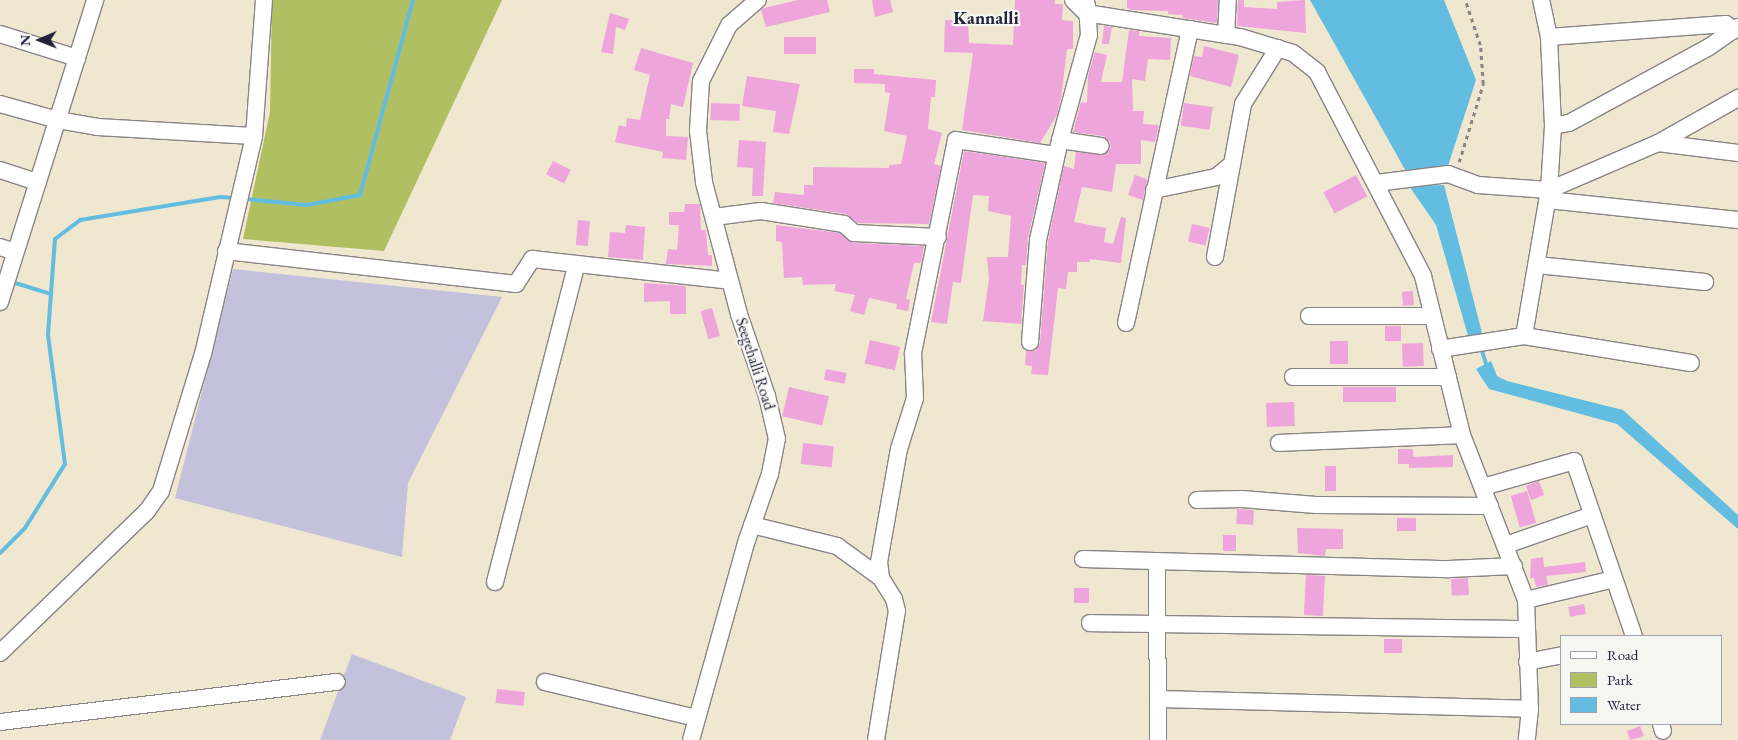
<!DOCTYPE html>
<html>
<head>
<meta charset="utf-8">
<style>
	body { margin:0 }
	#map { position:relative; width:1738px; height:740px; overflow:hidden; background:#f0e7d0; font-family:"EB Garamond",serif }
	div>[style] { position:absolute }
	.industrial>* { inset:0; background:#c3c1db }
	.green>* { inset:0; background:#afbf62 }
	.water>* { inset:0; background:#63bde1 }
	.stream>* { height:4px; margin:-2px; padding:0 2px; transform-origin:2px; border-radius:2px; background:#63bde1 }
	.building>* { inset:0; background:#eda5dc; transform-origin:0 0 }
	.path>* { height:2.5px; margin-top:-1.25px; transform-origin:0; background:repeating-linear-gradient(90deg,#898486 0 4px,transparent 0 8px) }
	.roads { filter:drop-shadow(1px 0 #898486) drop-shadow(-1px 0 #898486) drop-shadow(0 1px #898486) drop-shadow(0 -1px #898486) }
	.minor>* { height:16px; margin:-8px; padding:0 8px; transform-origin:8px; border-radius:8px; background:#fff }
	span { translate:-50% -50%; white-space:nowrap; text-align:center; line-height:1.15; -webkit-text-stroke:4.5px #f6f6f2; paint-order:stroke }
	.street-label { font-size:16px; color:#22223b }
	.neighbourhood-label { font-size:18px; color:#22223b; font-weight:700 }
	.legend { position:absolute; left:1560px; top:635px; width:162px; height:90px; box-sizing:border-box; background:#f6f6f2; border:1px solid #a1a1a9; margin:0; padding:6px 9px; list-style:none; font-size:15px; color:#22223b }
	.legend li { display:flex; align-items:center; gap:10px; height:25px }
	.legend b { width:25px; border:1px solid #a1a1a9 }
	.north { position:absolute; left:15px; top:15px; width:50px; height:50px; -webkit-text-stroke:4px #f6f6f2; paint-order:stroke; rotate:269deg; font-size:14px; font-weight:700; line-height:20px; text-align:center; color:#22223b }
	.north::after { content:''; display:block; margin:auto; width:18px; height:22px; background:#22223b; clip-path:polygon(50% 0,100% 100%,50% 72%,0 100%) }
</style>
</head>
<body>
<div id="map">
	<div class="industrial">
		<div style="clip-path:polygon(233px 269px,502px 297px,408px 483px,402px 557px,175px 498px)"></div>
		<div style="clip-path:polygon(352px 654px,466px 697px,450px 740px,320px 740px)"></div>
	</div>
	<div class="green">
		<div style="clip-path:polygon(272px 0,502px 0,384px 251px,243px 239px,270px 112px)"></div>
	</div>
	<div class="water">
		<div style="clip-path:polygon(1310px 0,1444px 0,1476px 80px,1447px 169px,1408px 175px)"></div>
		<div style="clip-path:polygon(1444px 185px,1482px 333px,1469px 339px,1436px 225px,1409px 186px)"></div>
		<div style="clip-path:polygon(1491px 361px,1497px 376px,1507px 381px,1623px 410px,1738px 515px,1738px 529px,1617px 424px,1489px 389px,1476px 369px)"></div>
	</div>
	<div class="stream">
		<div style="left:245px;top:199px;width:62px;rotate:5.5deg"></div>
		<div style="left:307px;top:205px;width:54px;rotate:-10.7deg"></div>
		<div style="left:360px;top:195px;width:202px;rotate:-74.8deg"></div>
		<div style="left:12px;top:282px;width:41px;rotate:17.1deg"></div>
		<div style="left:1481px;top:348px;width:20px;rotate:72deg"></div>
		<div style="left:0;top:553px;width:35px;rotate:-45deg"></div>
		<div style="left:25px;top:528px;width:75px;rotate:-58deg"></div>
		<div style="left:65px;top:464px;width:131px;rotate:-97.5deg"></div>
		<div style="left:48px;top:334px;width:95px;rotate:-85.8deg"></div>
		<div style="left:55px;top:239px;width:31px;rotate:-37deg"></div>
		<div style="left:80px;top:220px;width:142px;rotate:-9.3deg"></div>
		<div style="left:220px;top:197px;width:15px;rotate:4deg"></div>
	</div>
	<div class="building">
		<div style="clip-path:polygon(798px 0,827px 0,830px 12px,766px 27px,761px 10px,764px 8px)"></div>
		<div style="clip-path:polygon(872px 0,890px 0,893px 12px,875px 17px)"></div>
		<div style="clip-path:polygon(1015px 0,1055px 0,1055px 4px,1063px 4px,1062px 20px,1073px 21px,1073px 49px,1067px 49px,1061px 98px,1057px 115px,1040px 143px,962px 130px,973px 53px,944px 52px,945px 20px,968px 21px,969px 43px,1013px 45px)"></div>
		<div style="clip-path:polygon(1127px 0,1218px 0,1217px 23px,1182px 18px,1183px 15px,1168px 14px,1168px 11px,1132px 10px,1127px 8px)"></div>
		<div style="clip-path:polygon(1238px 0,1244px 0,1244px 7px,1277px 9px,1277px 2px,1305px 0,1306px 33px,1237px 26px)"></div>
		<div style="clip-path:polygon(610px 13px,629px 19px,625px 30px,616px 27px,613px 54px,601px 52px)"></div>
		<div style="clip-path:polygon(1104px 26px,1112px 27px,1109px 44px,1102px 44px)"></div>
		<div style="clip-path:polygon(1129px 30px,1139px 31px,1139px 36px,1171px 38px,1170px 60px,1148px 59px,1145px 81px,1132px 79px,1133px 111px,1144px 111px,1143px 124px,1159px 125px,1155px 142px,1141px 140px,1141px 164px,1116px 164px,1112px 192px,1082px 187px,1074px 222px,1106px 228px,1104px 242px,1113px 244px,1121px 217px,1126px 218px,1121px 263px,1090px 259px,1090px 262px,1077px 262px,1077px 272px,1068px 272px,1066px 289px,1058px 288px,1048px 375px,1031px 374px,1032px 366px,1025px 365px,1026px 351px,1035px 351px,1040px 343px,1048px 241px,1064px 166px,1074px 169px,1076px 152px,1104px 155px,1111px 148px,1110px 142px,1103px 136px,1073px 132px,1081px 102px,1087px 103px,1088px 76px,1095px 52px,1107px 55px,1101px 82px,1122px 82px)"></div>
		<div style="left:784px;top:37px;width:32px;height:17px"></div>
		<div style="clip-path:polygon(1204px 46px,1239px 55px,1231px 87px,1190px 76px,1194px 56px,1202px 57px)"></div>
		<div style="clip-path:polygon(641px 48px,693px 63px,683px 107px,671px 104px,669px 119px,666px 119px,666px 136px,688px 137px,686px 160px,662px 158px,663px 152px,615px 142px,619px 125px,626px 127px,627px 118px,640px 120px,650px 75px,634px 70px)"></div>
		<div style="clip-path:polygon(854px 69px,874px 69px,874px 74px,936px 80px,935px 97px,931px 97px,928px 129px,942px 133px,934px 164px,941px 166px,929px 224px,858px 223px,846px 214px,773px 203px,775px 192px,804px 195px,804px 185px,813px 185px,813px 167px,889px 168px,889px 165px,901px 164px,907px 136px,884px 131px,890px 93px,885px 92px,885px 84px,854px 83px)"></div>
		<div style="clip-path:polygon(747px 76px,800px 84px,789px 134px,773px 132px,776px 111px,742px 106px)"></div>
		<div style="left:711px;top:103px;width:29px;height:17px;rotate:2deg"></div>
		<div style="left:1184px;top:103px;width:29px;height:23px;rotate:8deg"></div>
		<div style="clip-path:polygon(739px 140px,766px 142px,763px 196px,752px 196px,753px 168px,737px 167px)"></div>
		<div style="clip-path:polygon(964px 151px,1045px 163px,1028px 238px,1026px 265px,1022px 265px,1021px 285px,1024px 285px,1021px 324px,983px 321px,989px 279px,987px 257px,1008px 257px,1011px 216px,988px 211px,989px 196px,973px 195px,961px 283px,953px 282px,947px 324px,931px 322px)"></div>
		<div style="left:553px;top:161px;width:20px;height:15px;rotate:27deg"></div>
		<div style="clip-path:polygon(1135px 175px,1147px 179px,1143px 200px,1128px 195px)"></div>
		<div style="left:1356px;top:175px;width:24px;height:37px;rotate:62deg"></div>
		<div style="clip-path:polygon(685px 204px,700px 204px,701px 230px,706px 230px,708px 255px,712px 255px,712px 266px,666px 264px,668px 249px,677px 250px,679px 225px,669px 225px,669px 212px,684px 212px)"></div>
		<div style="left:578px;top:220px;width:12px;height:25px;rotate:5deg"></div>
		<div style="left:1192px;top:224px;width:18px;height:18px;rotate:13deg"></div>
		<div style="clip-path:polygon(626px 225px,645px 227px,643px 260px,608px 257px,610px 232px,625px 233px)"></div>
		<div style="clip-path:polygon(776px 225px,840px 233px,854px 243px,924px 246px,921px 263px,914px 263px,906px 299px,910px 300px,908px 311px,896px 309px,897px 304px,869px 298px,864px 315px,850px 311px,855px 295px,834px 291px,836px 284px,803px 285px,802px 277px,784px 278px,782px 242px,776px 241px)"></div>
		<div style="clip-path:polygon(644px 283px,686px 286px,686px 314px,670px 314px,670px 301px,644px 302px)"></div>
		<div style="left:1413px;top:291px;width:14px;height:11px;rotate:86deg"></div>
		<div style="left:712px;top:308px;width:29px;height:12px;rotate:74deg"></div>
		<div style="left:1385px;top:326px;width:16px;height:15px"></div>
		<div style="left:870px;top:340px;width:31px;height:24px;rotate:13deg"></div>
		<div style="left:1330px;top:341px;width:18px;height:23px"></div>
		<div style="left:1423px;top:343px;width:23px;height:21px;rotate:88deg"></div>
		<div style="left:826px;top:369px;width:21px;height:11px;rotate:11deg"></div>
		<div style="left:789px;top:387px;width:41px;height:30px;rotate:13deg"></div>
		<div style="left:1343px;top:387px;width:53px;height:15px"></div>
		<div style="left:1294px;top:402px;width:24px;height:28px;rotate:88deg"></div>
		<div style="left:803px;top:443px;width:31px;height:21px;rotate:6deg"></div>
		<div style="clip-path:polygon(1398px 449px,1413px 449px,1413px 457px,1453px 455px,1453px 467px,1409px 468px,1409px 464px,1398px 464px)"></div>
		<div style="left:1325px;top:466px;width:11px;height:25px"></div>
		<div style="left:1539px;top:481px;width:15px;height:14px;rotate:70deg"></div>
		<div style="left:1527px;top:491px;width:33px;height:17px;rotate:74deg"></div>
		<div style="left:1237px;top:509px;width:17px;height:15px;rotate:3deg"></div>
		<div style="left:1397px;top:518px;width:19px;height:13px"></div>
		<div style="clip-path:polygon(1297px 528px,1343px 529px,1343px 549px,1326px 549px,1325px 556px,1298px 553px)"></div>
		<div style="left:1223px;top:535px;width:13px;height:16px"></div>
		<div style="clip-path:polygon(1543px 557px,1544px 567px,1585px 562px,1586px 572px,1546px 576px,1548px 585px,1536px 587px,1534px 578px,1530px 578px,1531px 559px)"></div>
		<div style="left:1306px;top:575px;width:19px;height:40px;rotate:3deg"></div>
		<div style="left:1468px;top:578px;width:17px;height:17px;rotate:87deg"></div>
		<div style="left:1074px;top:588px;width:15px;height:15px"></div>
		<div style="left:1584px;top:604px;width:10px;height:16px;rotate:79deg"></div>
		<div style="left:1384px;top:639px;width:18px;height:14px"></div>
		<div style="left:497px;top:689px;width:28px;height:14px;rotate:6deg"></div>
		<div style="clip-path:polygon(1640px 726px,1644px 736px,1630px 740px,1627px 731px)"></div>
	</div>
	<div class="path">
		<div style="left:1459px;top:162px;width:82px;rotate:-72.9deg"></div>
		<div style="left:1483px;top:84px;width:39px;rotate:-94deg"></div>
		<div style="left:1480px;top:45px;width:47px;rotate:-108.4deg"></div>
	</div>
	<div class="roads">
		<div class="minor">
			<div style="left:1073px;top:0;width:18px;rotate:45deg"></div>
			<div style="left:1086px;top:13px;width:156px;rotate:8.9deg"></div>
			<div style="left:1240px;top:37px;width:55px;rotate:16.8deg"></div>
			<div style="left:1293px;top:53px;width:31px;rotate:38deg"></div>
			<div style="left:1317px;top:72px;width:230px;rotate:62.5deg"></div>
			<div style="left:1423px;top:276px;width:164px;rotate:76.2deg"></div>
			<div style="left:1462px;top:435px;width:177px;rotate:68.8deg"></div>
			<div style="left:1526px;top:600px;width:109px;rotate:87.9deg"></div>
			<div style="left:1530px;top:709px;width:31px;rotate:96deg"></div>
			<div style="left:0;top:34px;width:81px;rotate:17.3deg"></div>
			<div style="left:1226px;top:35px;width:35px;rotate:-87deg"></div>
			<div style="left:1549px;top:37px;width:177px;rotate:-4.2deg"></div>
			<div style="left:1726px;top:24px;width:10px;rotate:45deg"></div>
			<div style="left:0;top:104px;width:60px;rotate:15.4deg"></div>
			<div style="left:58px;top:120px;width:40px;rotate:10deg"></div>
			<div style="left:97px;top:127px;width:157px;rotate:3.3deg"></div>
			<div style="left:1553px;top:126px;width:16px;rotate:-11deg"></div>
			<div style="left:1569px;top:123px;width:159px;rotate:-28.5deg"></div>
			<div style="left:1709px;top:47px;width:35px;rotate:-35deg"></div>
			<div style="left:1060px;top:140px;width:41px;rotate:8.3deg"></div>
			<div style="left:1658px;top:143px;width:81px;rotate:7.1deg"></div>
			<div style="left:0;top:170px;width:40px;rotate:18deg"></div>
			<div style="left:1376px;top:183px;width:73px;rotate:-7.1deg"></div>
			<div style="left:1448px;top:174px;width:32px;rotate:20deg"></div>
			<div style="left:1478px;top:185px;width:71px;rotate:4deg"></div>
			<div style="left:1549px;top:190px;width:119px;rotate:-23.3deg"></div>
			<div style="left:1658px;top:143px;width:92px;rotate:-29.4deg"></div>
			<div style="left:1154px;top:190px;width:63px;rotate:-11.8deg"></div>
			<div style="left:1216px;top:177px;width:21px;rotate:-39deg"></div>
			<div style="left:1548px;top:200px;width:191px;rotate:6deg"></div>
			<div style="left:714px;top:217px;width:47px;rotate:-7.3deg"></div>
			<div style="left:761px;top:211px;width:84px;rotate:8.9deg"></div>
			<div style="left:844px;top:224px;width:13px;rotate:42deg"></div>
			<div style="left:854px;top:233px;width:84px;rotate:2.7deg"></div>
			<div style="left:0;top:247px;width:16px;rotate:18deg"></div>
			<div style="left:226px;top:251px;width:292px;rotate:6.5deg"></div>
			<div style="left:516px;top:284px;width:30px;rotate:-57deg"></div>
			<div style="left:532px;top:259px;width:199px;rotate:6.3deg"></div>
			<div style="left:1215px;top:257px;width:156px;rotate:-79.6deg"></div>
			<div style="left:1243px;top:104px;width:66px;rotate:-58deg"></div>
			<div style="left:1537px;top:265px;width:169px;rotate:5.8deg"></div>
			<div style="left:0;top:302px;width:317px;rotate:-72.5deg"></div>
			<div style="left:1309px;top:316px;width:123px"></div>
			<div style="left:1126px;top:323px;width:301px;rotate:-77.7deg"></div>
			<div style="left:1524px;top:336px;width:169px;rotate:9.2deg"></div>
			<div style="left:1030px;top:342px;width:102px;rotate:-85.5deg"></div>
			<div style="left:1038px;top:240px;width:102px;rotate:-77.6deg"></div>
			<div style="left:1060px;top:140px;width:109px;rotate:-74.6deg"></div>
			<div style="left:1089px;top:35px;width:31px;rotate:-94deg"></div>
			<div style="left:1440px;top:349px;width:85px;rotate:-8.8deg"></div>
			<div style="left:1524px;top:336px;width:148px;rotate:-80.3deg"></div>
			<div style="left:1549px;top:190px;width:64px;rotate:-86.4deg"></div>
			<div style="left:1553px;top:126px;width:89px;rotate:-92.6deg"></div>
			<div style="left:1549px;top:37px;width:38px;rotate:-102deg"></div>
			<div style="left:1293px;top:377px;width:155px"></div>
			<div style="left:1279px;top:443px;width:183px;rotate:-2.5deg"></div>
			<div style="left:1483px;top:487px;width:95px;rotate:-15.9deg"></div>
			<div style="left:1574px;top:461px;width:185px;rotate:71.1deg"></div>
			<div style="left:1197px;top:500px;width:45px;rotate:-1.3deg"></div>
			<div style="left:1242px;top:499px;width:74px;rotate:4.6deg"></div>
			<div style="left:1316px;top:505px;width:174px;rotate:0.3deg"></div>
			<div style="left:752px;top:525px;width:88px;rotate:13.9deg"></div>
			<div style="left:837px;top:546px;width:54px;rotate:36deg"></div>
			<div style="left:1506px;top:545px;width:91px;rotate:-19.2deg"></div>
			<div style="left:1083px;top:559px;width:366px;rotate:1.6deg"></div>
			<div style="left:1449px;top:569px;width:65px;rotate:-2.6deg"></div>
			<div style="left:1157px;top:561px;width:179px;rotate:89.7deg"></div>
			<div style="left:495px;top:582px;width:326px;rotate:-75.6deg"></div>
			<div style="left:1526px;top:600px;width:90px;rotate:-13.4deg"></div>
			<div style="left:1090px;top:623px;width:437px;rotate:0.8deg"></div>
			<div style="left:0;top:653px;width:204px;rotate:-44deg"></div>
			<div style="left:147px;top:511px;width:24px;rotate:-55deg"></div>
			<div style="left:161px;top:491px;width:143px;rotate:-73deg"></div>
			<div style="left:203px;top:354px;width:224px;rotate:-76.8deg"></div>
			<div style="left:254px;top:136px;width:136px;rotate:-85.8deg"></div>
			<div style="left:1527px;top:662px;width:36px;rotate:-11deg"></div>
			<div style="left:545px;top:682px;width:155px;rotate:13.4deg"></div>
			<div style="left:1158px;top:699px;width:372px;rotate:1.5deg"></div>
			<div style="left:0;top:722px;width:339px;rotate:-6.8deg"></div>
			<div style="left:1661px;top:724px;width:7px;rotate:74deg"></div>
			<div style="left:691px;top:740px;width:208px;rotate:-74.4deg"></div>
			<div style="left:747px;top:540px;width:70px;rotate:-70.8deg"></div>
			<div style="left:770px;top:474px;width:36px;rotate:-79deg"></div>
			<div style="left:777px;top:439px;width:44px;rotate:-103.1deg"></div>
			<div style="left:767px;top:396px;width:87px;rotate:-108.9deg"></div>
			<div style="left:739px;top:314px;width:137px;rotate:-104.9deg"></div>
			<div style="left:704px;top:182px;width:51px;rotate:-96.7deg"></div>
			<div style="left:698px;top:131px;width:50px;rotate:-86.6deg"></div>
			<div style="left:701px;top:81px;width:63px;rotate:-63.4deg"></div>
			<div style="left:729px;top:25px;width:38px;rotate:-41deg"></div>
			<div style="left:876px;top:740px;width:131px;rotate:-80.8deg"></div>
			<div style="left:897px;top:611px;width:12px;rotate:-104deg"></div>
			<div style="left:894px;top:599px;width:25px;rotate:-122deg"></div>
			<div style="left:881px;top:578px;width:16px;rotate:-97deg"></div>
			<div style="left:879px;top:562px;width:115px;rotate:-80deg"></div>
			<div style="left:899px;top:449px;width:53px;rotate:-72.6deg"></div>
			<div style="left:915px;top:398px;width:45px;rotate:-92.5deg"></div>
			<div style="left:913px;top:353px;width:217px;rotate:-78.6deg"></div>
			<div style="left:956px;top:140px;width:101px;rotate:8.5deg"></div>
		</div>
	</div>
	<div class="street-label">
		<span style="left:755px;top:364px;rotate:72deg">Seegehalli Road</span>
	</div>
	<div class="neighbourhood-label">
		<span style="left:986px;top:18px">Kannalli</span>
	</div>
	<ul class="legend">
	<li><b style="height:6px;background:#fff"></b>Road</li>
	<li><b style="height:14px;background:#afbf62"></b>Park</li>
	<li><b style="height:14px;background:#63bde1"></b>Water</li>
	</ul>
	<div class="north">N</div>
</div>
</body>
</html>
